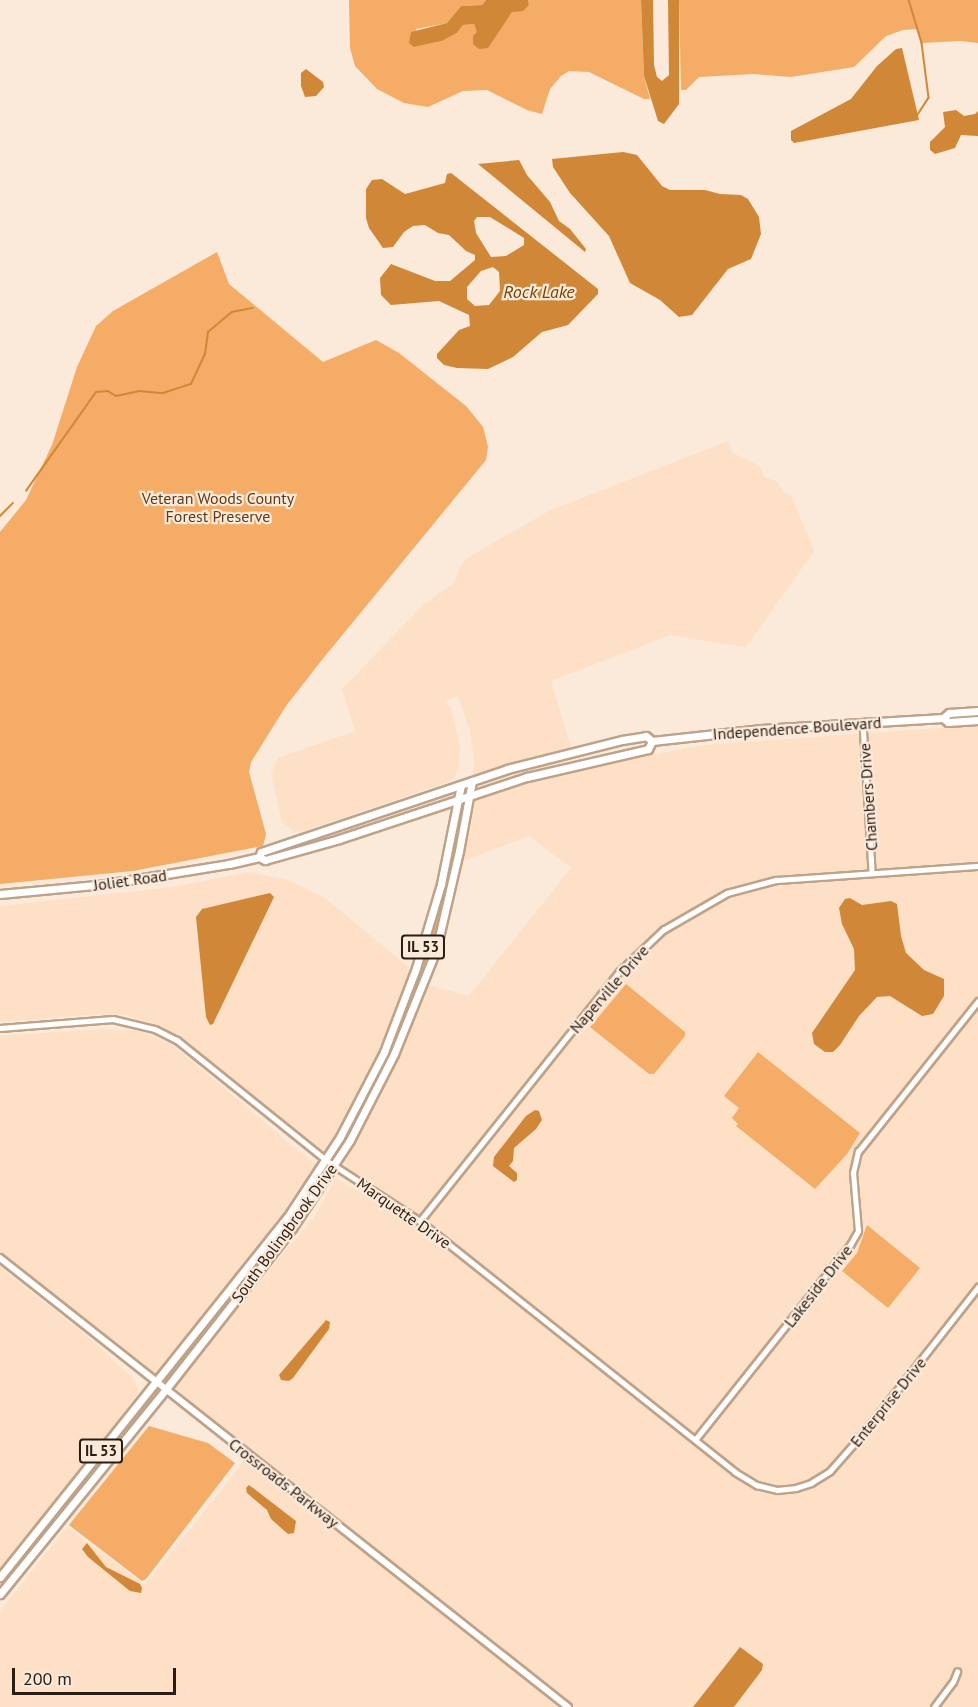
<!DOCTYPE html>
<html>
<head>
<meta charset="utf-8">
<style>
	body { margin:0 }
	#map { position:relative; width:978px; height:1707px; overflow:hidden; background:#fbe9d9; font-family:"PT Sans",sans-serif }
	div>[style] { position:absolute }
	.built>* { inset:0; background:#fde0c6 }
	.green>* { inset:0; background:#f4ac66 }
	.water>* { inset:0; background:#d18738 }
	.stream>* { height:1.5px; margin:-0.75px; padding:0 0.75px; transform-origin:0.75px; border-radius:0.75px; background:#d18738 }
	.roads { filter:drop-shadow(2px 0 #bea289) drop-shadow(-2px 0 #bea289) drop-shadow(0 2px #bea289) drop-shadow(0 -2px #bea289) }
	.street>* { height:4.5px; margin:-2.25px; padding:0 2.25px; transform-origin:2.25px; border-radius:2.25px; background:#fff }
	.secondary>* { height:6px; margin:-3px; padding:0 3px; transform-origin:3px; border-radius:3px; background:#fff }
	.primary>* { height:7px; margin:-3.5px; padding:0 3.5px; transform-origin:3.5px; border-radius:3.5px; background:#fff }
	span { translate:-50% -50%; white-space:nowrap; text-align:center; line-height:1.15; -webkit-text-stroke:4.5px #fbe9d9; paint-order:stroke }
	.shield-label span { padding:2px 4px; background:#fbe9d9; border:2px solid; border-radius:4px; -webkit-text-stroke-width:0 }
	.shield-label { font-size:15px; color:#291e15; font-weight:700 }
	.park-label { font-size:16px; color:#5b3c1c }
	.street-label { font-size:16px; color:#291e15 }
	.water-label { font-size:18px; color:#754406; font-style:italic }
	.scale { position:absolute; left:12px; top:1668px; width:164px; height:27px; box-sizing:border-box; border:3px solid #291e15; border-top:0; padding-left:8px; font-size:18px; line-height:21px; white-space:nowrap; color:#291e15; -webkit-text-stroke:4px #fbe9d9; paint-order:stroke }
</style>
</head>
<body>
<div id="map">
	<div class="built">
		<div style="clip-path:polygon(728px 441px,733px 453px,760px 466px,764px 477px,778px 482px,783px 492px,791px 495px,814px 551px,746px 647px,670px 635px,551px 681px,572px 750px,473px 779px,474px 760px,470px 731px,458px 696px,444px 702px,451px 707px,460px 746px,459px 767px,453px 780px,304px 831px,295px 832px,282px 822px,271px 774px,278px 758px,355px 731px,342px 689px,424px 604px,455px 582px,460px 567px,467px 558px,549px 511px)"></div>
		<div style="clip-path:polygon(978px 725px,978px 1707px,0 1707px,0 1611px,67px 1527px,145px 1585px,250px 1454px,169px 1390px,314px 1217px,336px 1178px,407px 1221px,408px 1209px,348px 1171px,343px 1158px,403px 1049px,428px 985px,469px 996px,571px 868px,529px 836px,463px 861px,476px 800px,528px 782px,595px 765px,706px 745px)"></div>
		<div style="clip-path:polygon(250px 872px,291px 881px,325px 898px,412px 970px,369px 1075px,326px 1153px,184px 1040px,159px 1025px,126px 1015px,99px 1014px,0 1022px,0 906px,166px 888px)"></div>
		<div style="clip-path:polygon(101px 1029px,140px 1031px,172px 1045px,317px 1166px,284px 1215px,155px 1373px,0 1252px,0 1036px)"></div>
		<div style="clip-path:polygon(0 1267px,95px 1343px,134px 1379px,138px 1392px,109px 1437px,0 1572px)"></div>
	</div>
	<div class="green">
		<div style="clip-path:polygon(349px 0,486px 0,482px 5px,461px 6px,447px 23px,416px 29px,414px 47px,442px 41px,457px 33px,463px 25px,474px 24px,478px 33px,502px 26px,512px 12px,529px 5px,528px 0,641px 0,644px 76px,650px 99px,644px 99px,589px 72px,569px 71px,561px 76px,550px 89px,542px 114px,527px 110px,487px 90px,463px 91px,428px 107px,404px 103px,377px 89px,355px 66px,350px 48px)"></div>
		<div style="clip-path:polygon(679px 0,978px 0,978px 43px,960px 41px,922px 43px,916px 29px,903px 30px,886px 36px,854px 67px,791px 77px,753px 74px,699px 77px,686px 90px,681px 90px)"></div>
		<div style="clip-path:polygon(217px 252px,229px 284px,323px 362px,376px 340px,399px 353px,466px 406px,483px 427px,488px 447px,486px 460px,321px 661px,286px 706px,251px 762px,249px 772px,266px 834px,263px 846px,133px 871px,0 884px,0 532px,26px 500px,52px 445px,77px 367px,96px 326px,113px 311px)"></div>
		<div style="clip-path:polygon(447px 877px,432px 951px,389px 1057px,352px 1128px,403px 1016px)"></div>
		<div style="clip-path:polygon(626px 984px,685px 1032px,685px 1036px,654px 1074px,649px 1074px,590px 1027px)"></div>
		<div style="clip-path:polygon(758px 1052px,860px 1133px,847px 1154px,815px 1189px,736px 1126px,738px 1124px,732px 1118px,739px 1108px,724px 1096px)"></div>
		<div style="clip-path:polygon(867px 1225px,920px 1268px,888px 1308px,842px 1271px,857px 1253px)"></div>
		<div style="clip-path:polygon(149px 1426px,208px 1443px,235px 1463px,146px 1579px,142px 1581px,69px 1525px)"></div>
	</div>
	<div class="water">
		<div style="clip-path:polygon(486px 0,528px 0,529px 5px,523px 11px,512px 12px,488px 48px,479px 49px,473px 44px,473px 36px,477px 32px,474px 24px,463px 25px,457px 33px,442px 41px,414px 47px,409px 43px,411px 32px,447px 23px,461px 6px,482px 5px)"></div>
		<div style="clip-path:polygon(641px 0,653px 0,654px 65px,657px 77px,662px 81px,669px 75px,668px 0,679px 0,679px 104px,664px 124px,658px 121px,644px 76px)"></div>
		<div style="clip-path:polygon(902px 48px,919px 120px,794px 143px,791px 140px,791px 131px,851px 99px,877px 66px,896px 49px)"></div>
		<div style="clip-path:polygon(306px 69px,323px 82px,324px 87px,316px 96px,305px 97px,301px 86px,301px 73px)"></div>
		<div style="clip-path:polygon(956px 110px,964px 116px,975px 114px,978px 111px,978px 136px,961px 135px,955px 148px,935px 154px,930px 150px,930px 142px,945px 127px,943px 112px)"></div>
		<div style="clip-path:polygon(623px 152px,637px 155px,662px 186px,670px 190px,705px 190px,720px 194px,741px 195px,748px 199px,759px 217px,761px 234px,751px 259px,728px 269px,692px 315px,679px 317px,660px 300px,630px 283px,609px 236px,570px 193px,553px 167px,552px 159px)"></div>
		<div style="clip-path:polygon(519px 160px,527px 175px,550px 202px,559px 221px,570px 229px,586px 249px,585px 252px,478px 164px)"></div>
		<div style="clip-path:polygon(evenodd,451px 173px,598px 289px,598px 294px,568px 325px,542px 332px,513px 357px,488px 369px,457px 368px,444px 365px,437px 358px,437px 354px,459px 330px,470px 326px,469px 315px,439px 301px,391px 305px,381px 295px,380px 278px,391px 264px,435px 281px,450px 281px,475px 260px,475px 255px,466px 251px,449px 235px,438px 233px,425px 225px,413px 226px,404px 232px,393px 247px,383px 248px,369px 228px,366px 218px,366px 189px,372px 180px,382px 179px,405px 194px,445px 183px,447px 174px,451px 173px,477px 217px,490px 217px,524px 238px,524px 245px,506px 256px,491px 257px,476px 233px,474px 221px,477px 217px,451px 173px,493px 267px,499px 272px,500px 291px,489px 305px,475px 306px,467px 299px,467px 287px,481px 271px,493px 267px)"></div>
		<div style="clip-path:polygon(270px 893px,274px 897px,213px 1024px,210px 1025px,206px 1017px,196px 917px,202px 909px)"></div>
		<div style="clip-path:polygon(850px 898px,862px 905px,891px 901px,897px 904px,901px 936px,906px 953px,924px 970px,944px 979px,944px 996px,933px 1014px,922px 1016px,890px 996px,877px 997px,859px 1016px,840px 1045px,833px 1052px,825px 1052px,814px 1044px,812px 1033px,855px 970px,854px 949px,842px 924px,839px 908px,845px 899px)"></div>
		<div style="clip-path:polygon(535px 1110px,539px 1111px,542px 1120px,536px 1129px,514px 1148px,513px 1161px,509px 1166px,517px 1173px,517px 1180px,514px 1182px,493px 1166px,494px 1157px,526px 1116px)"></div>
		<div style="clip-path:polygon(326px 1320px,330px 1322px,329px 1329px,293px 1378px,289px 1381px,281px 1380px,279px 1375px)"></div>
		<div style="clip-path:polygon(249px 1485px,296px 1521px,294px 1533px,288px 1534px,271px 1519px,267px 1510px,247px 1493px,246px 1488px)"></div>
		<div style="clip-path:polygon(87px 1543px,106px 1567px,140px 1584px,142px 1588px,141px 1593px,130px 1591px,88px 1557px,82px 1549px)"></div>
		<div style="clip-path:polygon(740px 1647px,763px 1664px,762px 1670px,734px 1707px,693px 1707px)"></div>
	</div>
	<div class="stream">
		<div style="left:909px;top:0;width:45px;rotate:73.2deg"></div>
		<div style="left:922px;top:43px;width:55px;rotate:82.7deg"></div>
		<div style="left:929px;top:98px;width:20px;rotate:123deg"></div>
		<div style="left:26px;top:491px;width:121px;rotate:-54.7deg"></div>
		<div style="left:96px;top:392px;width:12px;rotate:-5deg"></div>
		<div style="left:108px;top:391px;width:9px;rotate:32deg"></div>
		<div style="left:116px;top:396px;width:24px;rotate:-12deg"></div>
		<div style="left:139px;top:391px;width:24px;rotate:5deg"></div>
		<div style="left:163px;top:393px;width:29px;rotate:-18deg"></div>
		<div style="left:191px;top:384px;width:33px;rotate:-65deg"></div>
		<div style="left:205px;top:354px;width:22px;rotate:-82deg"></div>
		<div style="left:208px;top:332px;width:31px;rotate:-40deg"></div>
		<div style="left:232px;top:312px;width:21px;rotate:-11deg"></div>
		<div style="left:0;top:516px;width:18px;rotate:-45deg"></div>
	</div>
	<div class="roads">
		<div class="street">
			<div style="left:863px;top:723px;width:149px;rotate:86.5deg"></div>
			<div style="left:0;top:1028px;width:113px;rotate:-4.6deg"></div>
			<div style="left:113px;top:1019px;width:43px;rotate:13.4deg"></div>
			<div style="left:155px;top:1029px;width:25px;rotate:27deg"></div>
			<div style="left:177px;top:1040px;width:191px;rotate:38.8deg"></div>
			<div style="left:326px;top:1160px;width:112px;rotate:33deg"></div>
			<div style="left:420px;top:1221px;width:403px;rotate:38.5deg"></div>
			<div style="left:735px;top:1472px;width:26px;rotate:31deg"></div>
			<div style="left:757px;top:1485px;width:21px;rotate:14deg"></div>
			<div style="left:777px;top:1490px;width:19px;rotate:-6deg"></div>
			<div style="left:796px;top:1488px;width:16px;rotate:-18deg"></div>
			<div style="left:811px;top:1483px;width:22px;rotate:-32deg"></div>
			<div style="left:830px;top:1471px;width:55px;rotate:-48.7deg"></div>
			<div style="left:866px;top:1430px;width:182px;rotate:-51.9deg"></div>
			<div style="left:420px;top:1221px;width:319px;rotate:-51.4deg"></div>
			<div style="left:619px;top:972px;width:61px;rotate:-43.7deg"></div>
			<div style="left:663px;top:930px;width:74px;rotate:-30deg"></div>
			<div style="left:727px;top:893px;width:51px;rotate:-14.9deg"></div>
			<div style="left:776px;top:880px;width:202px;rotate:-4deg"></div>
			<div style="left:695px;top:1440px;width:249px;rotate:-51.5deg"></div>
			<div style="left:850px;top:1245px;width:16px;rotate:-60deg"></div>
			<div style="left:858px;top:1231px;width:58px;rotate:-94.9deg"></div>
			<div style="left:853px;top:1173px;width:22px;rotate:-77deg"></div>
			<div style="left:858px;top:1152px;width:193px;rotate:-51.5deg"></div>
			<div style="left:934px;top:1707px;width:31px;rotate:-53deg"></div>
			<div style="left:953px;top:1682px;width:11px;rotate:-68deg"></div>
		</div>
		<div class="secondary">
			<div style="left:0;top:1258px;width:724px;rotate:38.33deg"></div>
		</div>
		<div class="primary">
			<div style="left:943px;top:718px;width:8px;rotate:-40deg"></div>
			<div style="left:949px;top:713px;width:29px;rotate:-4deg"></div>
			<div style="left:259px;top:857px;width:5px;rotate:-68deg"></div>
			<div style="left:261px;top:852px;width:260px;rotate:-18.6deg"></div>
			<div style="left:507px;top:769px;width:119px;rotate:-14.2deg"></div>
			<div style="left:622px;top:740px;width:24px;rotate:-9deg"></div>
			<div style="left:646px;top:736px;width:8px;rotate:40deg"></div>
			<div style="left:652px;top:741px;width:110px;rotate:-6.3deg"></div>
			<div style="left:761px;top:729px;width:182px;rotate:-3.5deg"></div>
			<div style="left:943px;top:718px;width:6px;rotate:39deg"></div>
			<div style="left:948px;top:722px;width:30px;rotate:-4deg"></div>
			<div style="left:0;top:894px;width:105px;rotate:-5.4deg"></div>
			<div style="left:105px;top:884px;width:126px;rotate:-9.2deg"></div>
			<div style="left:229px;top:864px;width:31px;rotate:-13deg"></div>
			<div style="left:259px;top:857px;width:7px;rotate:27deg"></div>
			<div style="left:265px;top:860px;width:77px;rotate:-15.8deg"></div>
			<div style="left:339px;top:839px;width:198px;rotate:-18.3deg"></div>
			<div style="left:527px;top:777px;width:124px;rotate:-13deg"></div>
			<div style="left:648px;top:749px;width:9px;rotate:-63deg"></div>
			<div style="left:0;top:1577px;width:460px;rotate:-51.4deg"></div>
			<div style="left:287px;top:1218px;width:97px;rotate:-56.8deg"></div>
			<div style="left:340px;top:1137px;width:96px;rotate:-62.6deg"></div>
			<div style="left:384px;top:1052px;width:90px;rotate:-69.1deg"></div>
			<div style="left:416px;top:968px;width:88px;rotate:-73.4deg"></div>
			<div style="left:441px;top:884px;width:101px;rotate:-78.6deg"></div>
			<div style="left:0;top:1594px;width:262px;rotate:-51deg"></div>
			<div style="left:165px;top:1390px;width:206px;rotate:-51.9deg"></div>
			<div style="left:292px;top:1228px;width:105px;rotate:-56.6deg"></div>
			<div style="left:350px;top:1140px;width:97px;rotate:-62.9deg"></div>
			<div style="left:394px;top:1054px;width:112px;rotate:-68deg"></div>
			<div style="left:436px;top:950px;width:102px;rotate:-76.9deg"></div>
			<div style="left:459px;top:851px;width:71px;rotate:-79.5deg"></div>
		</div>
	</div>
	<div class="shield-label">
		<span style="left:423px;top:947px">IL 53</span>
		<span style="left:101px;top:1451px">IL 53</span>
	</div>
	<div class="park-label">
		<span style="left:218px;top:507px">Veteran Woods County<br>Forest Preserve</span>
	</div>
	<div class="street-label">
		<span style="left:797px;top:728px;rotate:-4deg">Independence Boulevard</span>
		<span style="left:868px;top:797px;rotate:-94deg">Chambers Drive</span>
		<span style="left:130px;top:880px;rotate:-8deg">Joliet Road</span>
		<span style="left:609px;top:989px;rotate:-49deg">Naperville Drive</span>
		<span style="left:404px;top:1213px;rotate:35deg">Marquette Drive</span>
		<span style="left:284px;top:1233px;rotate:-54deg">South Bolingbrook Drive</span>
		<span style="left:818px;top:1286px;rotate:-52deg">Lakeside Drive</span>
		<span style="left:888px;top:1402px;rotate:-51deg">Enterprise Drive</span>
		<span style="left:284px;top:1483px;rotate:38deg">Crossroads Parkway</span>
	</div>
	<div class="water-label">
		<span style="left:539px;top:292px">Rock Lake</span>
	</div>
	<div class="scale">200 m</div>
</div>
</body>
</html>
